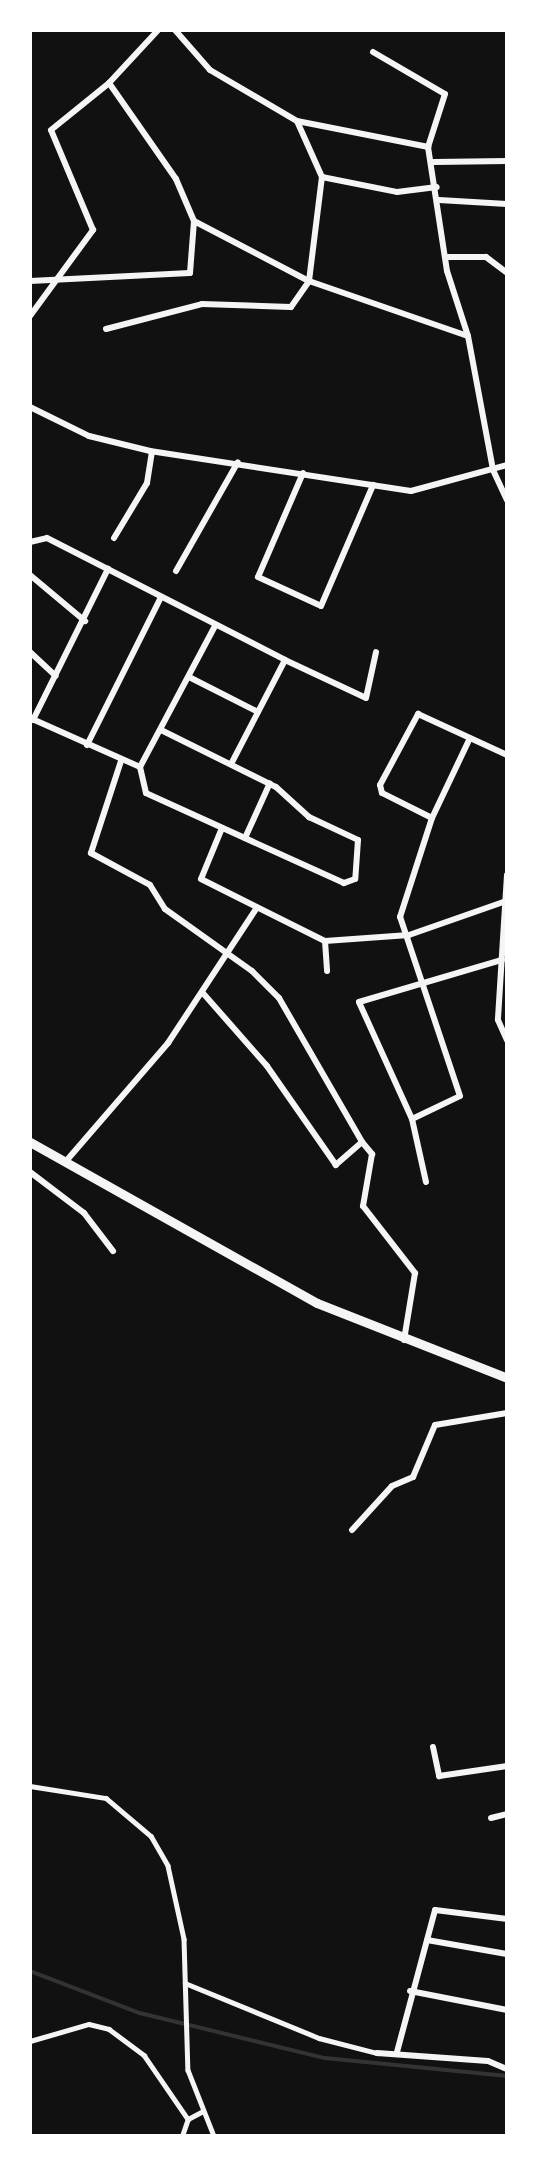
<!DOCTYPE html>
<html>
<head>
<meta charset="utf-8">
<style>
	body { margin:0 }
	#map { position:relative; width:537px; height:2166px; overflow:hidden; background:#111; font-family:Signika,sans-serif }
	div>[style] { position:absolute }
	.stream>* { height:3.5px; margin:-1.75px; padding:0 1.75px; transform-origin:1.75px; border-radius:1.75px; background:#333 }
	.pedestrian>* { height:4.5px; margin:-2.25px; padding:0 2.25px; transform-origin:2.25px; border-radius:2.25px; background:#f5f5f5 }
	.minor>* { height:6px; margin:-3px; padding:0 3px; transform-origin:3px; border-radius:3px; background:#f5f5f5 }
	.secondary>* { height:9px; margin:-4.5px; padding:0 4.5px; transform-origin:4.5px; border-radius:4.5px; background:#f5f5f5 }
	span { translate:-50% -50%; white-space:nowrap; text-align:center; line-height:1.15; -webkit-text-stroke:6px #fff; paint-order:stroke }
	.frame { position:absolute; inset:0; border:32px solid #fff; pointer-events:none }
</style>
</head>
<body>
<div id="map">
	<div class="stream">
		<div style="left:30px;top:1971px;width:118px;rotate:20.9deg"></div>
		<div style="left:140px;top:2013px;width:190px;rotate:13.7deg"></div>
		<div style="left:325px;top:2058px;width:183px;rotate:5.6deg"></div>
	</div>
	<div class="pedestrian">
		<div style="left:30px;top:1786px;width:77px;rotate:9deg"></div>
		<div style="left:106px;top:1798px;width:59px;rotate:40.2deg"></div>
		<div style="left:151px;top:1836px;width:34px;rotate:60deg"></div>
		<div style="left:168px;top:1866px;width:75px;rotate:77.6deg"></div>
		<div style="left:184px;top:1939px;width:131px;rotate:88.3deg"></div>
		<div style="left:188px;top:2070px;width:71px;rotate:68.5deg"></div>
		<div style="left:185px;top:1983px;width:145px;rotate:22.3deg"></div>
		<div style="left:319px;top:2038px;width:60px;rotate:14.5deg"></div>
		<div style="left:30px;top:2041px;width:61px;rotate:-16.1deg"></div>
		<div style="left:89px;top:2024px;width:21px;rotate:14deg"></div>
		<div style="left:109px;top:2029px;width:44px;rotate:36.6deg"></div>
		<div style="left:144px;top:2055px;width:78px;rotate:55.5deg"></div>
		<div style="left:182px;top:2136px;width:18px;rotate:-71deg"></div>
		<div style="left:188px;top:2119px;width:15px;rotate:-28deg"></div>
	</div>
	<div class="minor">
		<div style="left:175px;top:30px;width:53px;rotate:48.8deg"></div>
		<div style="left:210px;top:70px;width:101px;rotate:30.4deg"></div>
		<div style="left:297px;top:121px;width:134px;rotate:11.2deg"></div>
		<div style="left:373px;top:52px;width:83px;rotate:30.3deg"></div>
		<div style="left:445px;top:94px;width:56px;rotate:107.8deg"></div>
		<div style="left:428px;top:147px;width:125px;rotate:81.3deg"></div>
		<div style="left:447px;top:271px;width:68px;rotate:72.1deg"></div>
		<div style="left:434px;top:162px;width:73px;rotate:-0.8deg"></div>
		<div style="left:322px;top:177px;width:76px;rotate:11.3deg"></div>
		<div style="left:397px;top:192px;width:40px;rotate:-7.1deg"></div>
		<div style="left:439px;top:200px;width:68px;rotate:3.4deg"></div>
		<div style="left:194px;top:221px;width:130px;rotate:27.6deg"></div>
		<div style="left:309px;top:281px;width:168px;rotate:19.1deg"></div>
		<div style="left:468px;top:336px;width:136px;rotate:79.4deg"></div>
		<div style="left:493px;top:470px;width:33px;rotate:65deg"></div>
		<div style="left:446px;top:257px;width:40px"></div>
		<div style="left:486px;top:257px;width:26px;rotate:37deg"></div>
		<div style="left:30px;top:281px;width:160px;rotate:-2.9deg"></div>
		<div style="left:190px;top:273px;width:52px;rotate:-85.6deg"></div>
		<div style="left:194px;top:221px;width:46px;rotate:-113.2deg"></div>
		<div style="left:176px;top:179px;width:117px;rotate:-124.9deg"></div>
		<div style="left:109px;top:83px;width:72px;rotate:-47.2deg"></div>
		<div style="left:30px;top:316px;width:107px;rotate:-53.8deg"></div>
		<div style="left:93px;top:230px;width:108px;rotate:-112.8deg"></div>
		<div style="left:51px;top:130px;width:75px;rotate:-39deg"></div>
		<div style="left:106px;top:329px;width:99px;rotate:-14.6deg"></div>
		<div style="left:202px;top:304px;width:89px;rotate:1.9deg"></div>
		<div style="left:291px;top:307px;width:32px;rotate:-55deg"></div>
		<div style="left:309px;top:281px;width:105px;rotate:-82.9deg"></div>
		<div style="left:322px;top:177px;width:61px;rotate:-114.1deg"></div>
		<div style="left:30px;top:407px;width:66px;rotate:26.2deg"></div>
		<div style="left:89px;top:436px;width:63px;rotate:13.8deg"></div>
		<div style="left:150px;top:451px;width:264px;rotate:8.7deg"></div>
		<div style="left:411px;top:491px;width:99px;rotate:-15.2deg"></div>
		<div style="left:303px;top:473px;width:113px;rotate:113.4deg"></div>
		<div style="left:258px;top:577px;width:69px;rotate:24.7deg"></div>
		<div style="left:321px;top:606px;width:132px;rotate:-66.7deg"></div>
		<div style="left:114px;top:538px;width:64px;rotate:-59deg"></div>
		<div style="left:147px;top:483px;width:31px;rotate:-81deg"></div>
		<div style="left:30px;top:542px;width:17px;rotate:-13deg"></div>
		<div style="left:47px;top:538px;width:267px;rotate:27.1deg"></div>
		<div style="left:285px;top:660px;width:117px;rotate:117.4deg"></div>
		<div style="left:176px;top:571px;width:125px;rotate:-60.4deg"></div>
		<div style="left:30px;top:575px;width:72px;rotate:39.9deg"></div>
		<div style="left:30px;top:652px;width:35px;rotate:43deg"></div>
		<div style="left:285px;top:660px;width:89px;rotate:25.1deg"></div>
		<div style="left:366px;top:698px;width:47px;rotate:-77.7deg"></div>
		<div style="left:189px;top:677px;width:77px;rotate:26.9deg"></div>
		<div style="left:30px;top:718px;width:120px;rotate:24deg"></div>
		<div style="left:33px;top:720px;width:169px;rotate:-63.6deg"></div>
		<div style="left:161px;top:730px;width:128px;rotate:26.4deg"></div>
		<div style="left:276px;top:787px;width:45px;rotate:42.3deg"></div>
		<div style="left:309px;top:817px;width:54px;rotate:25.1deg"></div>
		<div style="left:358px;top:840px;width:39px;rotate:94deg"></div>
		<div style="left:355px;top:879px;width:12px;rotate:160deg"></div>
		<div style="left:344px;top:883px;width:217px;rotate:-155.6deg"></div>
		<div style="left:146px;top:793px;width:27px;rotate:-103deg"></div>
		<div style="left:140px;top:767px;width:160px;rotate:-62deg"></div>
		<div style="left:87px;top:745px;width:165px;rotate:-63.4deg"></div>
		<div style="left:121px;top:761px;width:97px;rotate:108.1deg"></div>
		<div style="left:91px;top:853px;width:67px;rotate:28.5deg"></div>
		<div style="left:150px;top:885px;width:28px;rotate:58deg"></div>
		<div style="left:165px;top:909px;width:107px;rotate:35.5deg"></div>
		<div style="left:252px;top:971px;width:38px;rotate:45deg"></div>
		<div style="left:279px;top:998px;width:166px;rotate:60deg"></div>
		<div style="left:362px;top:1142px;width:35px;rotate:139deg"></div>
		<div style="left:336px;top:1165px;width:121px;rotate:-124.9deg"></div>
		<div style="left:267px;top:1066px;width:98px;rotate:-131.3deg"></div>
		<div style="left:432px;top:818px;width:56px;rotate:-153.4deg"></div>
		<div style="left:382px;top:793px;width:8px;rotate:-104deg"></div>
		<div style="left:380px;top:785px;width:81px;rotate:-61.8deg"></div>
		<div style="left:418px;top:714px;width:98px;rotate:24.7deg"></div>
		<div style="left:222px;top:828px;width:55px;rotate:112.4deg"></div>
		<div style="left:201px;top:879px;width:139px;rotate:26.6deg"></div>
		<div style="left:325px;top:941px;width:84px;rotate:-4.1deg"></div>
		<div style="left:409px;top:935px;width:103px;rotate:-19.3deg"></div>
		<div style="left:245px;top:838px;width:60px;rotate:-65.6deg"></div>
		<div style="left:507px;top:875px;width:145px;rotate:93.6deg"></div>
		<div style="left:498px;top:1020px;width:22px;rotate:66deg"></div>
		<div style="left:325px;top:941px;width:30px;rotate:86deg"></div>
		<div style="left:412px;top:1119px;width:53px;rotate:-25.6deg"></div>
		<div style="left:460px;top:1096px;width:189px;rotate:-108.5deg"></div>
		<div style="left:400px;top:917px;width:104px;rotate:-72.1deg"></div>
		<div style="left:432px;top:818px;width:86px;rotate:-64.6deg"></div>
		<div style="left:362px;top:1142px;width:16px;rotate:50deg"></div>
		<div style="left:372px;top:1154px;width:53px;rotate:99.8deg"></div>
		<div style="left:363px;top:1206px;width:85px;rotate:52.2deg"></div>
		<div style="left:415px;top:1273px;width:68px;rotate:99.3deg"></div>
		<div style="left:67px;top:1160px;width:155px;rotate:-49.2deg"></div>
		<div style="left:168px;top:1043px;width:160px;rotate:-56.7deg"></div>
		<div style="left:30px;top:1172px;width:68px;rotate:37.2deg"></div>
		<div style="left:84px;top:1213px;width:48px;rotate:52.7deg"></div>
		<div style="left:426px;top:1182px;width:65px;rotate:-102.5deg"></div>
		<div style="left:412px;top:1119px;width:128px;rotate:-114.4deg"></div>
		<div style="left:359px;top:1002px;width:149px;rotate:-16.4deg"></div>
		<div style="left:352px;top:1530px;width:59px;rotate:-47.7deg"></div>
		<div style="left:392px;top:1486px;width:23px;rotate:-23deg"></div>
		<div style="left:413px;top:1477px;width:56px;rotate:-67.1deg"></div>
		<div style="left:435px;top:1425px;width:73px;rotate:-9.5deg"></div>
		<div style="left:433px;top:1747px;width:30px;rotate:78deg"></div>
		<div style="left:439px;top:1776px;width:69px;rotate:-8.4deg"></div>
		<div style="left:491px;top:1818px;width:16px;rotate:-14deg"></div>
		<div style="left:427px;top:1940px;width:81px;rotate:9.9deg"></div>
		<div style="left:410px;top:1991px;width:99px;rotate:11.1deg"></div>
		<div style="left:397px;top:2052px;width:147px;rotate:-75deg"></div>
		<div style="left:435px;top:1910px;width:73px;rotate:7.1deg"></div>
		<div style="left:377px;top:2053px;width:111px;rotate:4.1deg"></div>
		<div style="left:488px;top:2061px;width:21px;rotate:23deg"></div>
	</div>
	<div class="secondary">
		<div style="left:30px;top:1142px;width:329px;rotate:29.3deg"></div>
		<div style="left:317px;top:1303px;width:204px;rotate:21.5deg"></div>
	</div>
	<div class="frame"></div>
</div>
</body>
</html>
